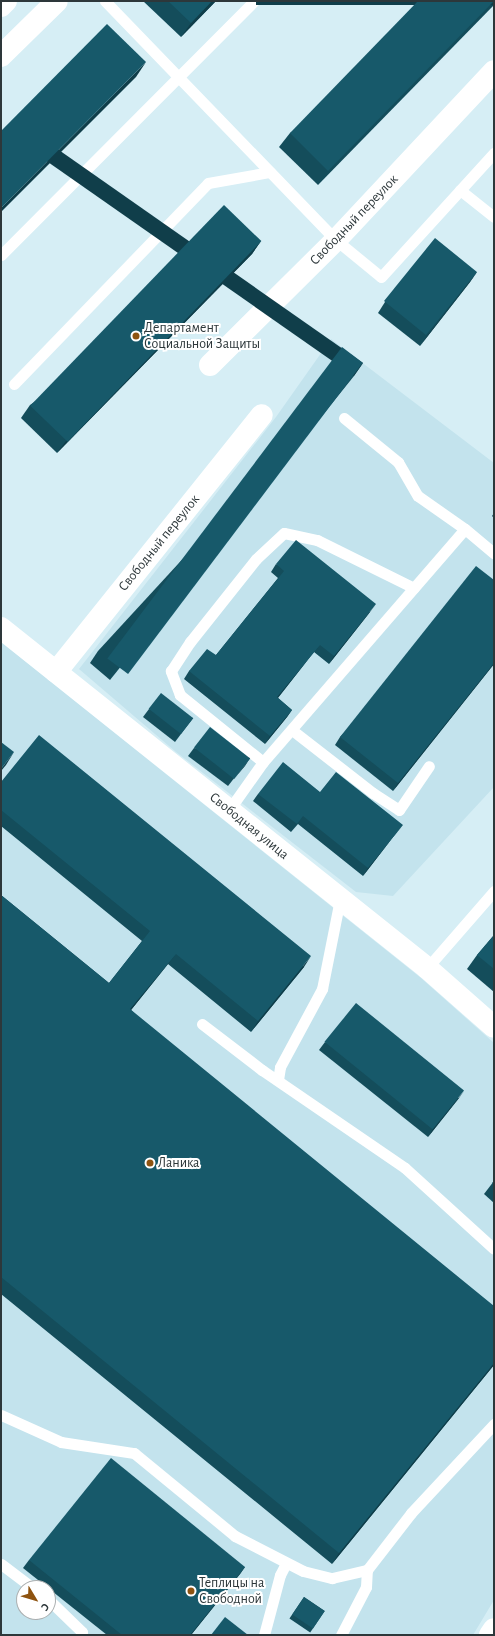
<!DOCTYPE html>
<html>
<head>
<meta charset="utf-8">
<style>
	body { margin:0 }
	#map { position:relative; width:495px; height:1636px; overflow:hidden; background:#d6eef5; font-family:"Alegreya Sans",sans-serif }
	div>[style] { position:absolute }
	.built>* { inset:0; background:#c3e3ed }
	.lane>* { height:11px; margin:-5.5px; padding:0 5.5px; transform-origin:5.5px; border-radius:5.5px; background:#fff }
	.street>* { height:22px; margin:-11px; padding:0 11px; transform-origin:11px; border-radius:11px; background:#fff }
	.secondary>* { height:22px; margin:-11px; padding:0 11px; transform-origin:11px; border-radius:11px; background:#fff }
	.wall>* { inset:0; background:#144d5b; transform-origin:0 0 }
	.shaded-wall>* { inset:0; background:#103e4a; transform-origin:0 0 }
	.building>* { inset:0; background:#17596a; transform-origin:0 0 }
	.dots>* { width:11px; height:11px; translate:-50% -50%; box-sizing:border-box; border:2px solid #fff; border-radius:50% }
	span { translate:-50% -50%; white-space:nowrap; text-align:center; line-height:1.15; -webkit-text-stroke:4px #fff; paint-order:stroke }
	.street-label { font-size:14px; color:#2d373a }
	.poi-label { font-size:14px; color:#2d373a }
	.left { translate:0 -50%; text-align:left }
	.frame { position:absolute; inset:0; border:2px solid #2d373a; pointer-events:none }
	.north { position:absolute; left:16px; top:1580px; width:40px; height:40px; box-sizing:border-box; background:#fff; border:1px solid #abafb0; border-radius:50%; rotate:128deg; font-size:11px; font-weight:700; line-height:16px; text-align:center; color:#2d373a }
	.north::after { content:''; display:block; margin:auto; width:14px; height:18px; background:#8e5310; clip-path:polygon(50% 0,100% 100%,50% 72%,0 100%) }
</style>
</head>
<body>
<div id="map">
	<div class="built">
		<div style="clip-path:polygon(331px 339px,494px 463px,494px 787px,393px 896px,356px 892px,176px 752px,79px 669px,276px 417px)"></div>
		<div style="clip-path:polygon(evenodd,1px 642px,421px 978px,494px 1043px,494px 1600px,473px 1635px,1px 1635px,1px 642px,24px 1588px,48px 1588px,48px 1612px,24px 1612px,24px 1588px)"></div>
	</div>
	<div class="lane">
		<div style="left:105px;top:1px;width:332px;rotate:46deg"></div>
		<div style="left:336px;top:240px;width:58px;rotate:39.4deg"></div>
		<div style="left:381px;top:277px;width:168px;rotate:-47.7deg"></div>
		<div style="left:460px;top:190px;width:43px;rotate:38.5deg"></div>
		<div style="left:1px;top:255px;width:359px;rotate:-45.1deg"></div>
		<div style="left:14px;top:384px;width:279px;rotate:-46deg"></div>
		<div style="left:208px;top:183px;width:63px;rotate:-10.1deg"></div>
		<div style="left:344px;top:418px;width:70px;rotate:39.2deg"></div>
		<div style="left:398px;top:462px;width:39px;rotate:60deg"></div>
		<div style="left:418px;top:496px;width:57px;rotate:35.1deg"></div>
		<div style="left:292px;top:730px;width:103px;rotate:37.9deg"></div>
		<div style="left:373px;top:793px;width:31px;rotate:33deg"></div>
		<div style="left:399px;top:810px;width:53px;rotate:-55.7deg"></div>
		<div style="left:263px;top:762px;width:107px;rotate:-141.1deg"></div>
		<div style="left:180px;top:695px;width:26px;rotate:-111deg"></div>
		<div style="left:171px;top:671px;width:35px;rotate:-57deg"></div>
		<div style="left:190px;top:642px;width:106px;rotate:-51.5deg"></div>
		<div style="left:256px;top:559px;width:38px;rotate:-43deg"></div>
		<div style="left:284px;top:533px;width:34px;rotate:12deg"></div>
		<div style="left:317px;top:540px;width:108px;rotate:26.3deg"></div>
		<div style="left:229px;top:810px;width:59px;rotate:-54.7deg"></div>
		<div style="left:263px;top:762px;width:308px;rotate:-49.1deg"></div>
		<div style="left:465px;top:529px;width:38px;rotate:40deg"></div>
		<div style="left:427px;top:968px;width:102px;rotate:-49deg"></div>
		<div style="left:202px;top:1024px;width:76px;rotate:37.5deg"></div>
		<div style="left:262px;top:1070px;width:173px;rotate:34.4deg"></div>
		<div style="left:405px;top:1168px;width:120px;rotate:42.3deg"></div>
		<div style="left:278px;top:1080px;width:13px;rotate:-81deg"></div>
		<div style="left:280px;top:1067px;width:89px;rotate:-61.7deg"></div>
		<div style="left:322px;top:989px;width:92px;rotate:-78.7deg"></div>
		<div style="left:1px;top:1415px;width:66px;rotate:24.2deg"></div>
		<div style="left:61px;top:1442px;width:74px;rotate:8.6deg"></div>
		<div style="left:134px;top:1453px;width:131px;rotate:39.4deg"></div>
		<div style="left:235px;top:1536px;width:76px;rotate:27.2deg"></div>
		<div style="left:303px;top:1571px;width:30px;rotate:14deg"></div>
		<div style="left:332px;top:1578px;width:36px;rotate:-13deg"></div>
		<div style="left:367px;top:1570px;width:72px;rotate:-52.3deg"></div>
		<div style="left:411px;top:1513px;width:122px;rotate:-47deg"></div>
		<div style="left:1px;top:1564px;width:40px;rotate:37deg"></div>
		<div style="left:48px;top:1599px;width:47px;rotate:44.1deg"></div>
		<div style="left:82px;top:1632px;width:3px;rotate:108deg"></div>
		<div style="left:264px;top:1635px;width:62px;rotate:-75.1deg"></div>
		<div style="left:280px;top:1575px;width:13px;rotate:-63deg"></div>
		<div style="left:341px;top:1635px;width:54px;rotate:-62.5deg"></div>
		<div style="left:366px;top:1587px;width:17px;rotate:-87deg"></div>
	</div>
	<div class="street">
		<div style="left:210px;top:365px;width:177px;rotate:-44.8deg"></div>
		<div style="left:336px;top:240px;width:231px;rotate:-46.9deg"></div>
		<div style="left:1px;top:628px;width:545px;rotate:38.59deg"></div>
		<div style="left:427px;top:968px;width:89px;rotate:41.4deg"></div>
		<div style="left:56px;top:672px;width:329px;rotate:-51.3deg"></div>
		<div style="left:490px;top:1635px;width:7px;rotate:-56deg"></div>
	</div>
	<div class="secondary">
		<div style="left:1px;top:6px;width:7px;rotate:-45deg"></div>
		<div style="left:1px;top:56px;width:78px;rotate:-44.5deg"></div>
	</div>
	<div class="wall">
		<div style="clip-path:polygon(143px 1px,216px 1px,181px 37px)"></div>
		<div style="clip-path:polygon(494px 1px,494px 5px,318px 185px,279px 147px,290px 133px)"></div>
		<div style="clip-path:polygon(261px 241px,252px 254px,57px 453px,21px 418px,30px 405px)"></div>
		<div style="clip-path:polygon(477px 272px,470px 282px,420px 346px,378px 313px,385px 302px)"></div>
		<div style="clip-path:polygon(363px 363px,354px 376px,110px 680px,90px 663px,98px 651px)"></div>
		<div style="clip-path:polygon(494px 513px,494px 518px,492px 516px)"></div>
		<div style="clip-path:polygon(276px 564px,370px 612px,329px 664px,314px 652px,278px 698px,292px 710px,287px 717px,265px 744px,184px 679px,189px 671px,216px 655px,278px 578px,271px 572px)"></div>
		<div style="clip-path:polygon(494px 580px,494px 664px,393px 791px,335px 745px,340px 737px)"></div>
		<div style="clip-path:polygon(149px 709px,193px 718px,175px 742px,143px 717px)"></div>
		<div style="clip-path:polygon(194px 748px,250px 758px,228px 786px,188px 756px)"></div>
		<div style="clip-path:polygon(1px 782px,304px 967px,251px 1032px,168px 964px,131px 1010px,494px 1365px,332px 1564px,1px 1294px,1px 895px,109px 983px,142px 941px,1px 826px)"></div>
		<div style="clip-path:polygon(320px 792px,397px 832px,363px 876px,298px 824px,291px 832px,253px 801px,258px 794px)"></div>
		<div style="clip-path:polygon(494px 935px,494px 992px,467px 969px,477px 955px)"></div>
		<div style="clip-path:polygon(325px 1042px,459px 1098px,428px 1137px,319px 1050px)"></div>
		<div style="clip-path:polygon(494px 1181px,494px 1203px,484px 1194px)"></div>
		<div style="clip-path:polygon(29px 1560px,245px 1567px,240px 1574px,191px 1635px,107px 1635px,23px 1568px)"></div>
		<div style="left:304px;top:1597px;width:25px;height:26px;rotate:34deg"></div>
	</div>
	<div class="shaded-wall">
		<div style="clip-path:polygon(212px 1px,216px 1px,181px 37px,191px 23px)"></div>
		<div style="left:494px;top:1px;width:4px;height:238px;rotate:90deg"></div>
		<div style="clip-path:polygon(146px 62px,136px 77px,1px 212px,1px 208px)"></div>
		<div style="clip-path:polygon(261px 241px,252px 254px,57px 453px,66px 441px)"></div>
		<div style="clip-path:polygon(477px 272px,470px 282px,420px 346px,427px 336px)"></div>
		<div style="left:363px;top:363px;width:16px;height:390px;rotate:125deg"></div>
		<div style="clip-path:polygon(376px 604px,370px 612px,329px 664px,334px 656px)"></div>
		<div style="clip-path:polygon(320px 645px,314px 652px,272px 705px,277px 697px)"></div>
		<div style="clip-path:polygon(494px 663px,494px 664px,393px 791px,398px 783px)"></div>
		<div style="clip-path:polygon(292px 710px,287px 717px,265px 744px,270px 736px)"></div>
		<div style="clip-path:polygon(14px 752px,6px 765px,1px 771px,1px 769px)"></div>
		<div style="clip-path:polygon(250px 758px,245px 766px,228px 786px,234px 779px)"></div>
		<div style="clip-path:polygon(403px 825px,397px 832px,363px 876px,368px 868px)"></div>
		<div style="clip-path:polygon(176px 954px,168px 964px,123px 1020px,130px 1009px)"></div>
		<div style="clip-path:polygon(311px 956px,304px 967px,251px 1032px,258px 1021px)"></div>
		<div style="clip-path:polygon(464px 1091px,459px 1098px,428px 1137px,433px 1129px)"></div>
		<div style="clip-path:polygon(494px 1363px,494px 1365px,332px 1564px,339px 1553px)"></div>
		<div style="clip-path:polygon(245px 1567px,240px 1574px,191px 1635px,190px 1635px)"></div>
	</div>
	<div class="building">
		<div style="clip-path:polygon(168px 1px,212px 1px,191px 23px)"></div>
		<div style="clip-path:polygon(418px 1px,494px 1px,328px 171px,290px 133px)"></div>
		<div style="clip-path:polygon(107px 24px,146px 62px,1px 208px,1px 131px)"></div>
		<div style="left:224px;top:205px;width:52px;height:279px;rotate:44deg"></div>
		<div style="left:435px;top:238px;width:54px;height:81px;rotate:39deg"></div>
		<div style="left:342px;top:347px;width:26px;height:390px;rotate:37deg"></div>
		<div style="clip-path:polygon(296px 540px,376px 604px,334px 656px,320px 645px,277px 697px,292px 710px,270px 736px,189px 671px,207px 649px,216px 655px,284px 571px,276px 564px)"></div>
		<div style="clip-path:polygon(476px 566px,494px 580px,494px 663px,398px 783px,340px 737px)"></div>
		<div style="left:161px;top:693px;width:41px;height:20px;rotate:38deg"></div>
		<div style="left:210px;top:727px;width:51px;height:26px;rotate:38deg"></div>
		<div style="clip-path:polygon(39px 735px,311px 956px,258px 1021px,176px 954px,130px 1009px,494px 1306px,494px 1363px,339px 1553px,1px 1277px,1px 895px,109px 983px,150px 931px,1px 810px,1px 782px)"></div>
		<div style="clip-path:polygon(1px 742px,14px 752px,1px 769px)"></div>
		<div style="clip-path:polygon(283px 762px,320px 792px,336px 772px,403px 825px,368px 868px,303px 816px,297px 824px,258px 794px)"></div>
		<div style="clip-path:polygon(494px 935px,494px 969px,477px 955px)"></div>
		<div style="left:356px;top:1003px;width:139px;height:50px;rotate:39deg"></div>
		<div style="clip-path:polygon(494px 1181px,494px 1185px,492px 1183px)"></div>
		<div style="clip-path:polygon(111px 1458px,245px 1567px,190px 1635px,122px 1635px,29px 1560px)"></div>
		<div style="left:304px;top:1597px;width:25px;height:21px;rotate:34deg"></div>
		<div style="clip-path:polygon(225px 1617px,248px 1635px,211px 1635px)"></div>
	</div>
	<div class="dots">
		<div style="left:136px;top:336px;background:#8e5310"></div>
		<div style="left:150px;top:1163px;background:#8e5310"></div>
		<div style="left:191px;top:1591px;background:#8e5310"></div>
	</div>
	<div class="street-label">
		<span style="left:354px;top:220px;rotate:-46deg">Свободный переулок</span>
		<span style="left:159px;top:543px;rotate:-51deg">Свободный переулок</span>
		<span style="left:249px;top:826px;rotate:39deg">Свободная улица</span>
	</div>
	<div class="poi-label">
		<span class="left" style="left:144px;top:336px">Департамент<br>Социальной Защиты</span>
		<span class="left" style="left:158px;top:1163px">Ланика</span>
		<span class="left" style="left:199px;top:1591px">Теплицы на<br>Свободной</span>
	</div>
	<div class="frame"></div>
	<div class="north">С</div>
</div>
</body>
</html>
